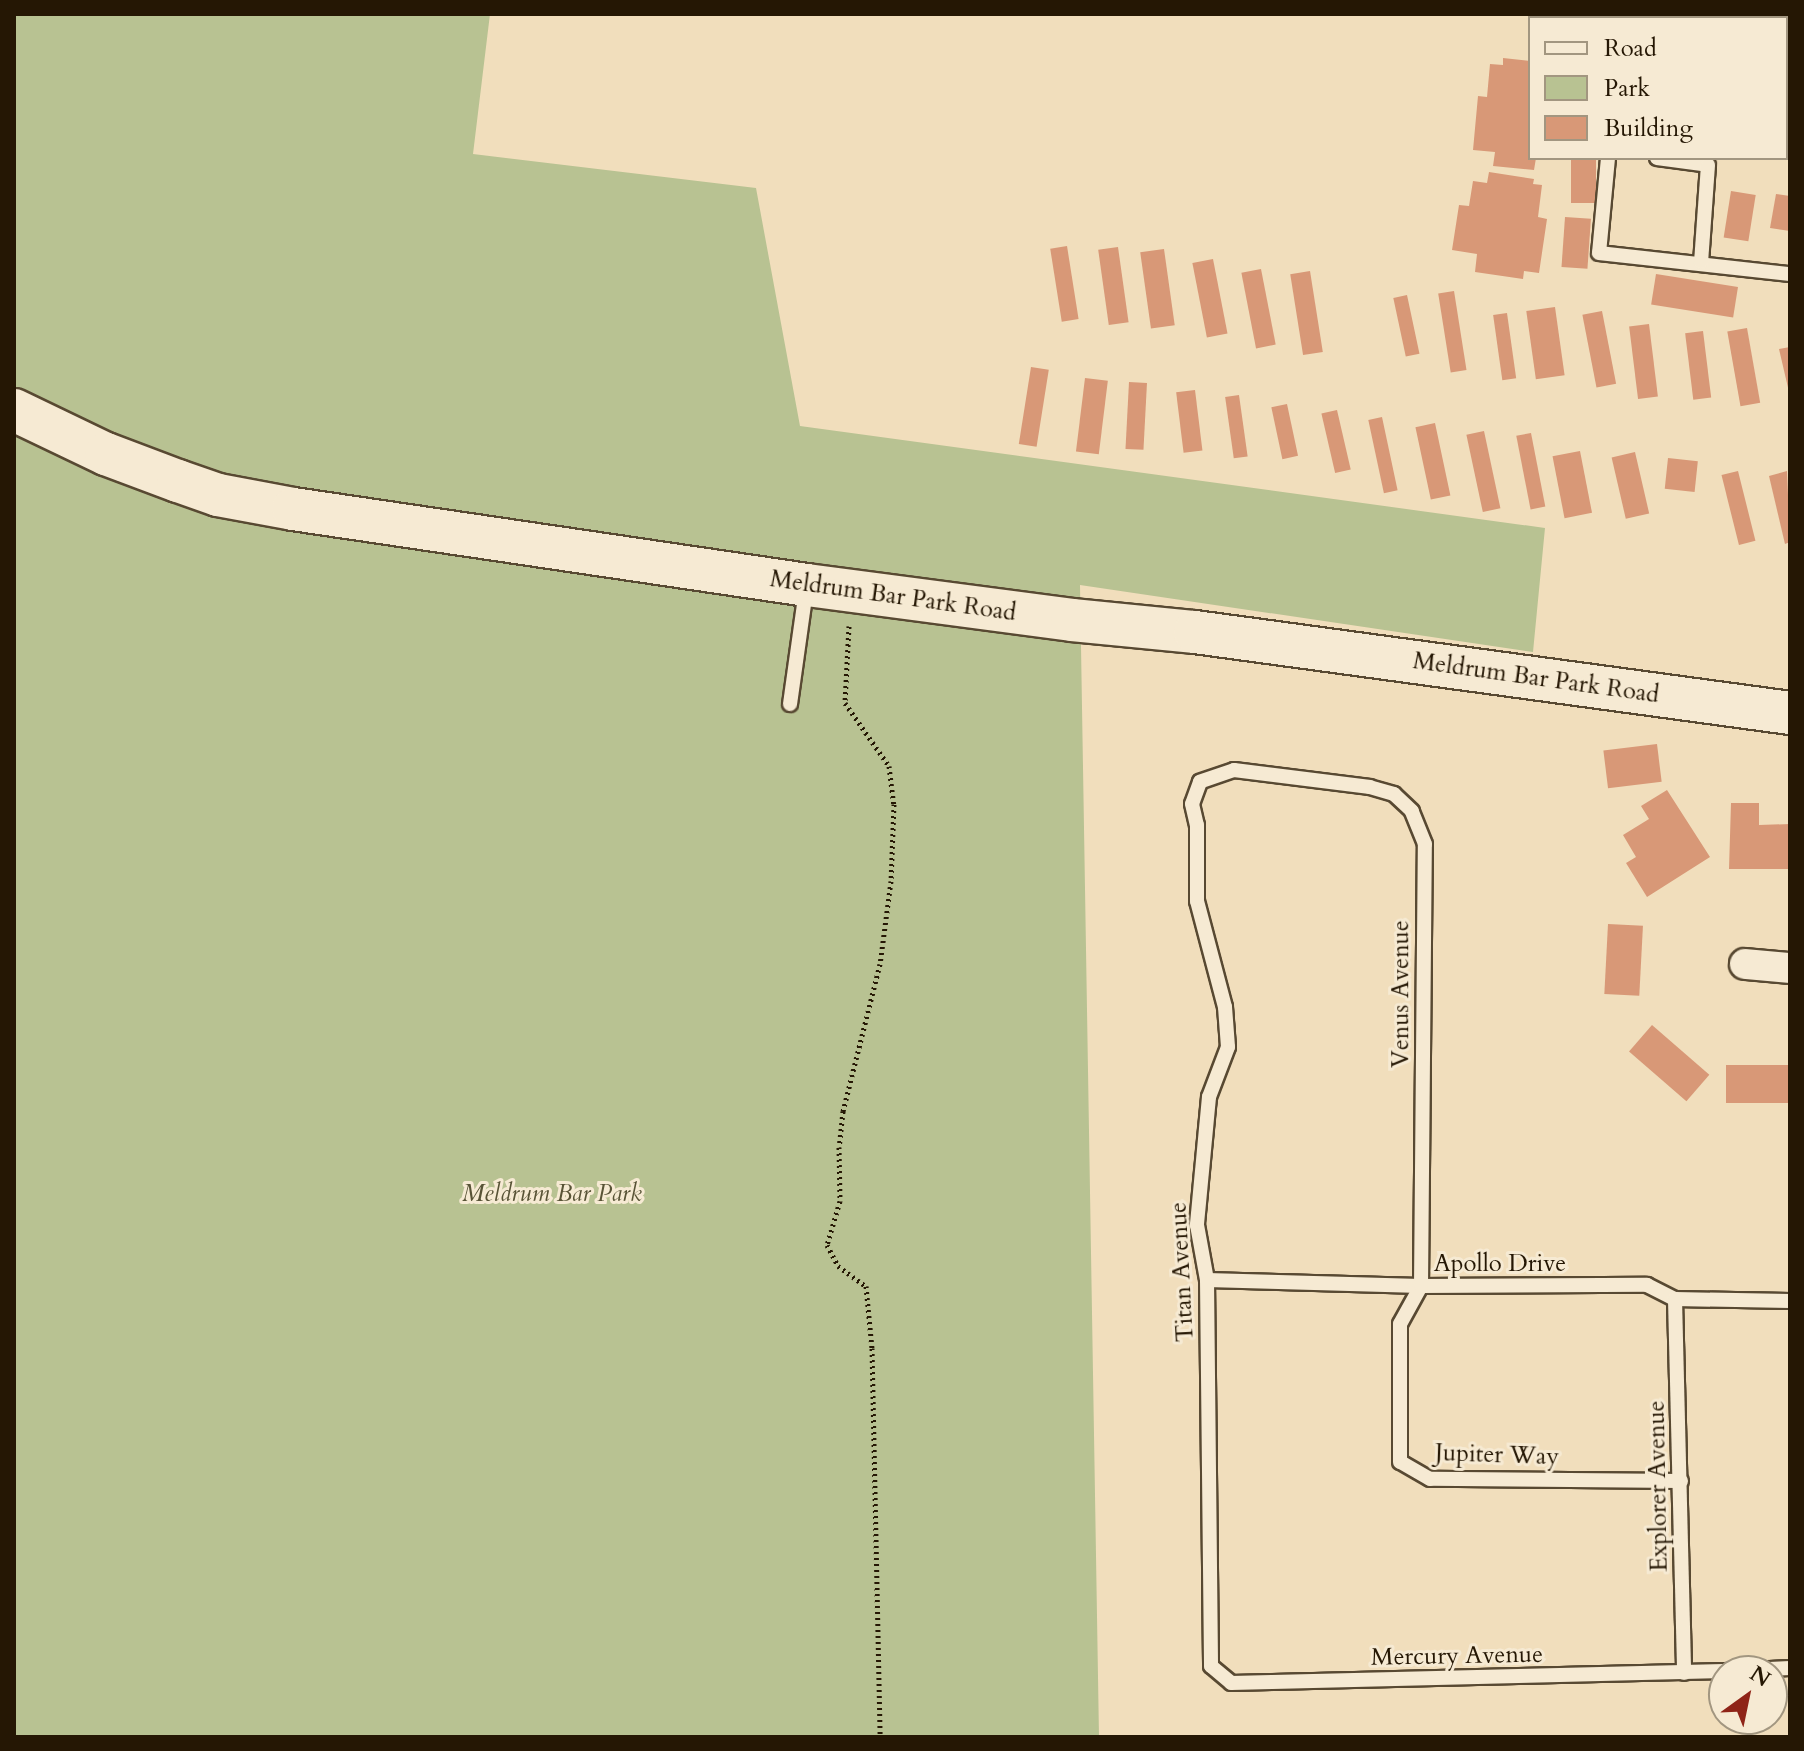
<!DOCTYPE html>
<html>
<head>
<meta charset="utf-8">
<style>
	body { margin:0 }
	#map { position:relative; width:1804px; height:1751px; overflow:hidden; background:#f1debc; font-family:Cardo,serif }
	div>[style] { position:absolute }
	.green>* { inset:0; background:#b8c292 }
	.building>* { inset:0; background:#d89877; transform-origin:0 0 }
	.path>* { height:5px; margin-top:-2.5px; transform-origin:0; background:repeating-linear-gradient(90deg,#251704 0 2px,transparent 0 6px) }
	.roads { filter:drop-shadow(2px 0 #584932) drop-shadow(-2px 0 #584932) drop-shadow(0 2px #584932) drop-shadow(0 -2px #584932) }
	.lane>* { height:14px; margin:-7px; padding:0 7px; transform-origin:7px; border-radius:7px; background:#f6ead3 }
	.street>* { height:30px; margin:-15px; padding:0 15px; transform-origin:15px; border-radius:15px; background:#f6ead3 }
	.secondary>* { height:42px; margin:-21px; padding:0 21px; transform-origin:21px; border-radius:21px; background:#f6ead3 }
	span { translate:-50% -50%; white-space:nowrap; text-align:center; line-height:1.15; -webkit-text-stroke:6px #f6ead3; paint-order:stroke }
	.street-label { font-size:24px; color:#251704 }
	.park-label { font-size:24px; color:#585336; font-style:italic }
	.frame { position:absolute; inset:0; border:16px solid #251704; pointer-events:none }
	.legend { position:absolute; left:1528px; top:16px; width:260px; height:144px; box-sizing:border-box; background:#f6ead3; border:2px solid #a29680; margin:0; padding:10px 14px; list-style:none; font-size:24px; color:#251704 }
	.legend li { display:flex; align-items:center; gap:16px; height:40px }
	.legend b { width:40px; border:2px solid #a29680 }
	.north { position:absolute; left:1708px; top:1655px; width:80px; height:80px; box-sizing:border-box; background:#f6ead3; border:2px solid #a29680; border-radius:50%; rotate:33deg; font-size:22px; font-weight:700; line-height:32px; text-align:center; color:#251704 }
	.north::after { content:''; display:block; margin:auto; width:28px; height:36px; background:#8f2418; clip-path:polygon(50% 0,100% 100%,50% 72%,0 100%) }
</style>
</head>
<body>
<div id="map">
	<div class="green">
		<div style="clip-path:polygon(14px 14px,490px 14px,473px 154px,756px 188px,800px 426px,1545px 528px,1533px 652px,1080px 585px,1099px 1737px,14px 1737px)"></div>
	</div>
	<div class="building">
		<div style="clip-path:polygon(1503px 58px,1530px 61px,1530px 158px,1536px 158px,1534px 170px,1493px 166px,1495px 152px,1473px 150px,1478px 96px,1487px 97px,1490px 64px,1503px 65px)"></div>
		<div style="left:1571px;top:158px;width:25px;height:45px"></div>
		<div style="clip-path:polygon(1489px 172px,1534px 179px,1533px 184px,1542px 185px,1538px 217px,1547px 219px,1539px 273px,1524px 271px,1523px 279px,1475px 272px,1477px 254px,1452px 250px,1459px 205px,1469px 206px,1473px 181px,1487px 183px)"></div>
		<div style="left:1731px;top:191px;width:25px;height:47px;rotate:9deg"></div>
		<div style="clip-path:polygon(1776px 194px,1790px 196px,1790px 231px,1770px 228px)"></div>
		<div style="left:1565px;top:217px;width:26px;height:50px;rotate:4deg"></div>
		<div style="left:1067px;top:246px;width:74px;height:17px;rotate:81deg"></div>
		<div style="left:1118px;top:247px;width:76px;height:20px;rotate:82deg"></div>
		<div style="left:1164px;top:249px;width:77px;height:24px;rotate:82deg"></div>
		<div style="left:1213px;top:259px;width:76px;height:21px;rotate:79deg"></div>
		<div style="left:1261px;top:269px;width:77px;height:20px;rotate:79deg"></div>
		<div style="left:1310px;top:271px;width:82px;height:20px;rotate:81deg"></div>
		<div style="left:1656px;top:274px;width:83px;height:31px;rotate:9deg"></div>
		<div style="left:1454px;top:291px;width:80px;height:16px;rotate:81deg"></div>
		<div style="left:1407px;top:295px;width:60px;height:14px;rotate:78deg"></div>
		<div style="left:1555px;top:307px;width:69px;height:29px;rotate:82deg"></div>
		<div style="left:1602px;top:311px;width:74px;height:20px;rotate:79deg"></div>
		<div style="left:1507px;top:313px;width:66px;height:14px;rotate:82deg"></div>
		<div style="left:1649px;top:324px;width:73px;height:20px;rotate:83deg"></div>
		<div style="left:1747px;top:328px;width:76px;height:20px;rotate:80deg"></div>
		<div style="left:1703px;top:331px;width:67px;height:18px;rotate:83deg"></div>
		<div style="clip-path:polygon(1790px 347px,1790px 392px,1789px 392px,1779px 349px)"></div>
		<div style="left:1031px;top:367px;width:18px;height:78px;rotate:9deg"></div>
		<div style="left:1085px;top:378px;width:23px;height:74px;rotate:7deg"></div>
		<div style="left:1129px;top:382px;width:18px;height:67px;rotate:3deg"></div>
		<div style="left:1195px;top:390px;width:61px;height:19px;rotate:83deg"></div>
		<div style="left:1239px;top:395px;width:62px;height:14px;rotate:82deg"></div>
		<div style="left:1287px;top:404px;width:53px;height:16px;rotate:78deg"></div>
		<div style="left:1337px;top:410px;width:61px;height:16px;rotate:77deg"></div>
		<div style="left:1382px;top:417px;width:75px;height:14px;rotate:78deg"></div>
		<div style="left:1435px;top:423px;width:74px;height:20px;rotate:78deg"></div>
		<div style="left:1484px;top:431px;width:79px;height:18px;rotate:78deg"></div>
		<div style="left:1531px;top:433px;width:75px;height:15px;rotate:79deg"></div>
		<div style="left:1580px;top:451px;width:63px;height:28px;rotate:79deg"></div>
		<div style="left:1635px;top:452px;width:63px;height:24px;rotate:77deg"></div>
		<div style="left:1668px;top:458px;width:30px;height:31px;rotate:6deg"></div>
		<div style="left:1738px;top:471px;width:72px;height:17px;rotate:76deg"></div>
		<div style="clip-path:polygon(1787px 471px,1790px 542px,1785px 544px,1769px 476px)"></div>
		<div style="left:1657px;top:744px;width:38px;height:54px;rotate:83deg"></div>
		<div style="clip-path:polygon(1667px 790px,1710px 857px,1647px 897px,1626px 863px,1636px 857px,1623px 835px,1649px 819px,1641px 806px)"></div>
		<div style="clip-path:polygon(1731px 803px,1759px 803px,1759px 825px,1790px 824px,1790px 869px,1729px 869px)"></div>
		<div style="left:1608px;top:924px;width:35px;height:70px;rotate:3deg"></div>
		<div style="left:1652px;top:1025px;width:76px;height:35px;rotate:41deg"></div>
		<div style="left:1790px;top:1065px;width:38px;height:64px;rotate:90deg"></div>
	</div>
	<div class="path">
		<div style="left:849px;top:626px;width:77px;rotate:93deg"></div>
		<div style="left:845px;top:703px;width:77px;rotate:55.1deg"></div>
		<div style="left:889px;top:766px;width:38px;rotate:83deg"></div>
		<div style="left:894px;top:804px;width:77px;rotate:92.2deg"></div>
		<div style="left:891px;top:881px;width:84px;rotate:97.5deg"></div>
		<div style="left:880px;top:964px;width:152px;rotate:104.1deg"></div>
		<div style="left:843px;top:1111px;width:36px;rotate:96deg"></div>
		<div style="left:839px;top:1147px;width:54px;rotate:88.9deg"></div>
		<div style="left:840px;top:1201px;width:46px;rotate:106.5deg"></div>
		<div style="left:827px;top:1245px;width:24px;rotate:62deg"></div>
		<div style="left:838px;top:1266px;width:34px;rotate:36deg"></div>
		<div style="left:866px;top:1286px;width:62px;rotate:84.5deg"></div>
		<div style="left:872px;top:1348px;width:389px;rotate:88.8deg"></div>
	</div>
	<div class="roads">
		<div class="lane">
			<div style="left:1608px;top:158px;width:95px;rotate:95.4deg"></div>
			<div style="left:1599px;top:253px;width:192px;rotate:6.3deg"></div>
			<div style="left:1657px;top:158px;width:51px;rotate:7.8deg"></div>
			<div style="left:1708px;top:165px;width:97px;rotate:94.1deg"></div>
			<div style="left:790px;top:704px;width:115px;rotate:-82deg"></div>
			<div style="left:1207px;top:1280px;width:214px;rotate:1.6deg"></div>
			<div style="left:1421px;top:1286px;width:226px;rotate:-0.3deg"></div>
			<div style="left:1647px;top:1285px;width:31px;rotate:27deg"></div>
			<div style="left:1675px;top:1299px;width:115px;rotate:1deg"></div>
			<div style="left:1675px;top:1299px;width:374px;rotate:88.6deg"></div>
			<div style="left:1681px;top:1481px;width:251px;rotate:-179.5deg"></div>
			<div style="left:1430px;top:1479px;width:34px;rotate:-150deg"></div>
			<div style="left:1400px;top:1462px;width:138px;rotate:-90deg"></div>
			<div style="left:1400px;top:1324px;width:43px;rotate:-61.1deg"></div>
			<div style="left:1421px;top:1286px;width:442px;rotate:-89.5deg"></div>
			<div style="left:1425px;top:844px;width:35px;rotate:-112deg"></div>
			<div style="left:1412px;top:811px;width:25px;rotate:-137deg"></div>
			<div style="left:1394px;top:794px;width:25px;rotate:-164deg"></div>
			<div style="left:1370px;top:787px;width:137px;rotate:-172.9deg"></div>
			<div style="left:1234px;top:770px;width:36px;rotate:161deg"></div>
			<div style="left:1200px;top:782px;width:23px;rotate:110deg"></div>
			<div style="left:1192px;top:804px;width:22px;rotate:77deg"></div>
			<div style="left:1197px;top:825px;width:76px;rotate:90deg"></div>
			<div style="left:1197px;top:901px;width:110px;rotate:75.2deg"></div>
			<div style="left:1225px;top:1007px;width:40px;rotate:85.7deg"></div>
			<div style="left:1228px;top:1047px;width:53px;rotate:110.8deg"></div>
			<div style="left:1209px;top:1097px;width:129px;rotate:95.4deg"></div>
			<div style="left:1197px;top:1225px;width:56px;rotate:79.7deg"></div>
			<div style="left:1207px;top:1280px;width:386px;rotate:89.4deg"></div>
			<div style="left:1211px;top:1666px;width:26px;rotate:40deg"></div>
			<div style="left:1231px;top:1683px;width:493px;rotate:-1.4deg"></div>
			<div style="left:1726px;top:1671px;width:64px;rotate:-2.7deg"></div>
		</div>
		<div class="street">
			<div style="left:1745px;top:964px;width:45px;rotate:5.1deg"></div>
		</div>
		<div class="secondary">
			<div style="left:14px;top:410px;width:102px;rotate:25.6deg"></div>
			<div style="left:106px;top:454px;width:77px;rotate:20.6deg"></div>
			<div style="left:178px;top:481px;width:42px;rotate:19.3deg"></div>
			<div style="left:218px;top:495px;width:76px;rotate:10.6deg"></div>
			<div style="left:293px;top:509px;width:520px;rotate:8.41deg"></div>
			<div style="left:807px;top:585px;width:267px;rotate:7.5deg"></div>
			<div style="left:1072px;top:620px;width:124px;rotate:5.6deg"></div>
			<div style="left:1195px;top:632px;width:600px;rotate:7.75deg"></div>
		</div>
	</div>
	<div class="street-label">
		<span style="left:893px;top:596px;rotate:8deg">Meldrum Bar Park Road</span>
		<span style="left:1536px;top:678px;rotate:8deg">Meldrum Bar Park Road</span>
		<span style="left:1401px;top:994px;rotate:-90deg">Venus Avenue</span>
		<span style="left:1500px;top:1264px">Apollo Drive</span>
		<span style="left:1182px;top:1272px;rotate:-93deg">Titan Avenue</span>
		<span style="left:1497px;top:1455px;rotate:2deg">Jupiter Way</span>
		<span style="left:1658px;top:1486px;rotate:-91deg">Explorer Avenue</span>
		<span style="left:1457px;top:1656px;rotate:-1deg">Mercury Avenue</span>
	</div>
	<div class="park-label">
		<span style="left:552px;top:1194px">Meldrum Bar Park</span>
	</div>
	<div class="frame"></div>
	<ul class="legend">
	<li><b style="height:10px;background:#f6ead3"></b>Road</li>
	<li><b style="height:22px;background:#b8c292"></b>Park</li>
	<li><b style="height:22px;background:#d89877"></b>Building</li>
	</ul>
	<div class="north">N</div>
</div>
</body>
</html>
